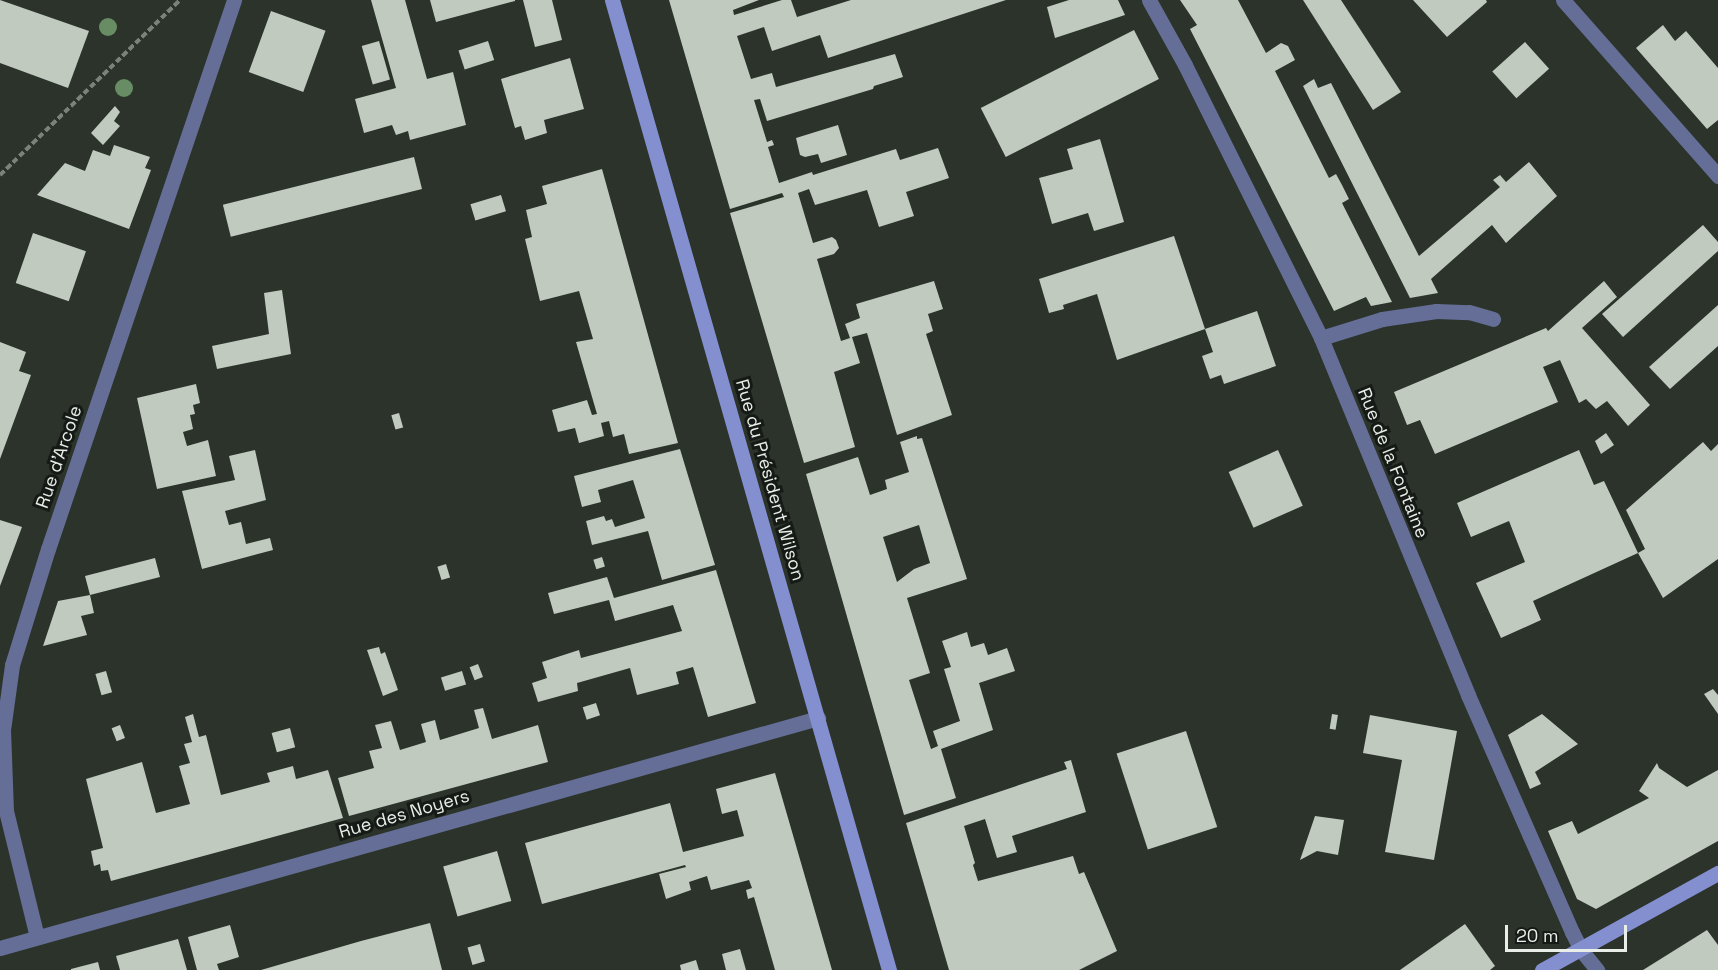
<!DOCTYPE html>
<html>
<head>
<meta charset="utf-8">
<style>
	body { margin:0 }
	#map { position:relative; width:1718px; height:970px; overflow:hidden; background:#2b332a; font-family:"Space Grotesk",sans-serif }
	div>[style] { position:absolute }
	.building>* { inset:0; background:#c0cabf; transform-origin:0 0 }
	.path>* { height:4px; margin-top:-2px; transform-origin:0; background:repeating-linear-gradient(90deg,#7b827a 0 6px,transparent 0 9px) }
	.lane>* { height:15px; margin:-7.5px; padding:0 7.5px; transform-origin:7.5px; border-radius:7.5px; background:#656e96 }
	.street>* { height:15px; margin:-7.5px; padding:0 7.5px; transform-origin:7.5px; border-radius:7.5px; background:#656e96 }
	.secondary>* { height:15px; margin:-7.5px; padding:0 7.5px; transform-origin:7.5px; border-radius:7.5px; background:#838fcf }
	.trees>* { width:18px; height:18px; margin:-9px; border-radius:50%; background:#688c63 }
	span { translate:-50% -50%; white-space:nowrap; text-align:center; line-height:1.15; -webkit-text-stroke:6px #161a16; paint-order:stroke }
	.street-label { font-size:18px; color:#e9eee8 }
	.scale { position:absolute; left:1505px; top:925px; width:122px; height:27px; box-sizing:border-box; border:3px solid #e9eee8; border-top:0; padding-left:8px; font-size:18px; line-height:21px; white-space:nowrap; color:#e9eee8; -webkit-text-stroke:4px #161a16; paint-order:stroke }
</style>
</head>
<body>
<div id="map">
	<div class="building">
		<div style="clip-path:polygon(0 0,89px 31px,68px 88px,0 63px)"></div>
		<div style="clip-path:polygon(371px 0,405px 0,427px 79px,453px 72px,466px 125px,410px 140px,408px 131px,396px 135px,392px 125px,364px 133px,355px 99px,396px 88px)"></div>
		<div style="clip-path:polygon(430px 0,515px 0,515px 1px,436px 22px)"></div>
		<div style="clip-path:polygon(523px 0,552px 0,562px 40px,535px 47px)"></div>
		<div style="clip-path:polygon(669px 0,759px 0,733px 10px,734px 15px,782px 0,791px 0,797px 17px,851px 0,1006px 0,828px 58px,820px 35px,772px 51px,764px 27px,737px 36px,751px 79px,772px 73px,776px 87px,895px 54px,903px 77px,874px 86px,873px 89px,767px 121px,760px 99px,754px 100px,767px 142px,772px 140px,774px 145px,768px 147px,779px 183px,812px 172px,813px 175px,896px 149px,900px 160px,938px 148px,949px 178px,906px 192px,914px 216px,879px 227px,867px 190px,815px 205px,809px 189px,798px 193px,813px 243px,832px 237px,836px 240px,839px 248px,834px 254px,817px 259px,841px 341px,850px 338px,845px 324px,860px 318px,856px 304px,934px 281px,943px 309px,928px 314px,933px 331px,926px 334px,952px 415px,897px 435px,867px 333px,852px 337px,860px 363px,834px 372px,855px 447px,804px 463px,730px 213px,784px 197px,782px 193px,730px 209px)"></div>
		<div style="clip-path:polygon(1069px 0,1118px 0,1125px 15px,1055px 38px,1047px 7px)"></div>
		<div style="clip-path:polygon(1180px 0,1238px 0,1266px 53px,1281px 43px,1288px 46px,1295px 60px,1275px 71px,1329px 178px,1336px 174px,1342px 185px,1349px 199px,1342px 203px,1392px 302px,1371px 306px,1366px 297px,1334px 311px,1190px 29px,1197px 25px)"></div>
		<div style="clip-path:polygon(1303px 0,1341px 0,1401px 92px,1373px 110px)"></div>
		<div style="clip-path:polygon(1413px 0,1486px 0,1487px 2px,1447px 37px)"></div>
		<div style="left:271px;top:11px;width:58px;height:65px;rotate:20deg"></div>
		<div style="clip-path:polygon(1663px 25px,1675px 41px,1686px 31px,1718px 68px,1718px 120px,1707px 129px,1636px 48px)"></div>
		<div style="left:1134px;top:30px;width:55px;height:172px;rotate:63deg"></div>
		<div style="left:379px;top:41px;width:40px;height:18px;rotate:74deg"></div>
		<div style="left:488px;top:41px;width:20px;height:31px;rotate:72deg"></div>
		<div style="left:1525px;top:42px;width:36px;height:44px;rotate:48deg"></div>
		<div style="clip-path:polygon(570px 58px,584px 109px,544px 120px,547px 133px,525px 140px,521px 126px,515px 128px,501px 79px)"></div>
		<div style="clip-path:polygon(1314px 79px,1318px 88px,1331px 83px,1419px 256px,1500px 187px,1493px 180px,1500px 175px,1506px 182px,1529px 162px,1557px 196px,1506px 243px,1492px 225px,1431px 279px,1438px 293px,1410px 298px,1303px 86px)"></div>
		<div style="clip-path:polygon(115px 106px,120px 112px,114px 121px,120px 126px,103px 145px,91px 133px)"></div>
		<div style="clip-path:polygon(838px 125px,847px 155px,821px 163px,818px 154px,805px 157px,800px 155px,796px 138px)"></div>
		<div style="clip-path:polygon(1100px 139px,1124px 222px,1094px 231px,1088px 213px,1052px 224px,1039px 178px,1073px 169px,1067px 149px)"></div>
		<div style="clip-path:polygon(114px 145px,150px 157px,145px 168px,151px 170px,129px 229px,37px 195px,65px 163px,85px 171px,93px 150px,110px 156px)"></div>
		<div style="left:414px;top:157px;width:33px;height:197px;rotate:76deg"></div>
		<div style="clip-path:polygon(602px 169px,678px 443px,629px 454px,624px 434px,613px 437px,609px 421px,601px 423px,604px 436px,579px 443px,575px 428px,558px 432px,552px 410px,587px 400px,592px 415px,597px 414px,576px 342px,593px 339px,579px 291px,540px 301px,525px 239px,532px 237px,526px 210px,547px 204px,542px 186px)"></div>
		<div style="left:501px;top:195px;width:17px;height:32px;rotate:73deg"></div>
		<div style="clip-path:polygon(1703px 225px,1718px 242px,1718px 251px,1623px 337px,1602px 314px)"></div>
		<div style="left:33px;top:233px;width:56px;height:53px;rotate:19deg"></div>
		<div style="clip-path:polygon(1174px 236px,1205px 329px,1117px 360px,1097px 294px,1063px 305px,1064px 309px,1049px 313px,1039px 279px)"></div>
		<div style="clip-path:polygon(1604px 281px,1617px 297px,1582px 328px,1650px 405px,1628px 426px,1607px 401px,1596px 409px,1586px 399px,1579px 403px,1560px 360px,1543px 367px,1558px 402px,1435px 454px,1420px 420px,1407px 425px,1394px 392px,1546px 328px,1548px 331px)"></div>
		<div style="clip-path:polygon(282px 290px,291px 354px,217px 369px,212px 346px,269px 334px,264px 293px)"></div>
		<div style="clip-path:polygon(1718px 305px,1718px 346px,1670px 389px,1649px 367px)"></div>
		<div style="clip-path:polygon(1257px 311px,1276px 366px,1224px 384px,1221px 375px,1210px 379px,1202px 356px,1213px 352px,1205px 329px)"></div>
		<div style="clip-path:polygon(0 342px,26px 352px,19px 371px,31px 375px,0 459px)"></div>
		<div style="clip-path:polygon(196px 384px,200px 403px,193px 405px,195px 414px,190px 415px,193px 429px,183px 432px,187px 446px,208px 440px,216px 476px,157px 489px,137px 398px)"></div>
		<div style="left:399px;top:413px;width:15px;height:8px;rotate:74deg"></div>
		<div style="clip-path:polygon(1606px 433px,1614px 445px,1601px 454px,1595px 441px)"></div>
		<div style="clip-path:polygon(evenodd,917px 436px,917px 439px,922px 438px,967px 579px,907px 598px,930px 673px,909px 680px,931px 749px,938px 746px,933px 731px,960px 721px,944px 669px,951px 667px,942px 641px,967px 632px,971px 647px,984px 643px,988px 655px,1007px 648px,1015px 671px,979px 683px,993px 730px,941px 749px,956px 798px,904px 815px,806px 474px,858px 457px,870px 495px,887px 489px,885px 480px,909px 472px,900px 442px,917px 436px,919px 525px,930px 563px,914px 569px,897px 582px,883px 537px,919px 525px)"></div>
		<div style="clip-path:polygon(1703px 442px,1711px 451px,1718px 444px,1718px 559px,1663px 598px,1638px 553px,1533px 601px,1541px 620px,1501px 638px,1476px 583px,1525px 562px,1509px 521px,1471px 537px,1457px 503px,1579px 450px,1594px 485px,1604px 481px,1638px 553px,1645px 549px,1626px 510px)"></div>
		<div style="clip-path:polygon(680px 449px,715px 565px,662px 580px,648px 531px,592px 545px,586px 521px,604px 516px,606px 521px,612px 519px,615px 527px,645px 518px,633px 480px,598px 490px,601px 502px,582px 507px,574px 476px)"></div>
		<div style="clip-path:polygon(255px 450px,266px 500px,225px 511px,229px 525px,241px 522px,246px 544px,270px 538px,273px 550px,202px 569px,182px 491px,235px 480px,229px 456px)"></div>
		<div style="left:1278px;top:450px;width:61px;height:54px;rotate:66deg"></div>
		<div style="clip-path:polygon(0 520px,22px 527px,0 586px)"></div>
		<div style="left:602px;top:557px;width:10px;height:9px;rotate:73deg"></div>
		<div style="clip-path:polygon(155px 558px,160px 577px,90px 595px,94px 613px,81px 616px,87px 635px,43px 646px,58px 601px,90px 595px,85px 576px)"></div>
		<div style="left:446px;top:564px;width:14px;height:9px;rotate:73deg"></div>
		<div style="clip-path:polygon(716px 570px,756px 703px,708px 717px,693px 667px,676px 672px,679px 684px,637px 695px,630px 668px,577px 683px,578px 691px,538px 702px,532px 683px,547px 678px,542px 662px,579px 650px,581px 658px,682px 631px,673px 605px,615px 621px,609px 600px,554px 614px,548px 593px,607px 577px,614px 598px)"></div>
		<div style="clip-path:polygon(379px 647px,381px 654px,385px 652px,398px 690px,383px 696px,367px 650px)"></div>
		<div style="left:478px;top:664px;width:14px;height:9px;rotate:69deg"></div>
		<div style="left:106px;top:671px;width:22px;height:11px;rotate:74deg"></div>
		<div style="left:462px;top:671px;width:14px;height:22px;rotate:73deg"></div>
		<div style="clip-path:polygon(1713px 689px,1718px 695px,1718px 714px,1704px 694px)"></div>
		<div style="left:596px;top:703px;width:13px;height:14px;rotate:72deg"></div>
		<div style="clip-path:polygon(483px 708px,492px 739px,538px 725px,548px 762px,349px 816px,338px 778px,374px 768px,369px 751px,382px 748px,375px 725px,391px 721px,400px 750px,426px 742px,421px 724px,435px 720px,440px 740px,479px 728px,474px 710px)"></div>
		<div style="clip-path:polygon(193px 714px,199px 737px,206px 735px,221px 795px,270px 782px,267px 773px,293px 766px,296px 779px,328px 770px,343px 818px,111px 881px,108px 870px,101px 871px,100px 864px,94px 866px,91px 851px,103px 848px,86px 779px,142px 762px,156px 813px,190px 804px,179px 766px,190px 763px,184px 744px,192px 742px,185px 717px)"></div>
		<div style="left:1332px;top:714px;width:6px;height:15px;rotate:9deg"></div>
		<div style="clip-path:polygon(1542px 714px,1578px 744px,1535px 772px,1541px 784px,1530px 789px,1508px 735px)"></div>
		<div style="clip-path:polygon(1370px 715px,1457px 731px,1434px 860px,1385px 852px,1402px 760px,1363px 753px)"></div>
		<div style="left:120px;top:725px;width:14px;height:9px;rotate:69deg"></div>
		<div style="left:290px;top:728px;width:20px;height:19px;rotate:75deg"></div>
		<div style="left:1186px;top:731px;width:101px;height:73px;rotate:72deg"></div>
		<div style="clip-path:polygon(1071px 760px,1086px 812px,1012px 836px,1017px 852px,997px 858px,985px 819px,964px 826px,975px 863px,973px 865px,978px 881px,1073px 856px,1079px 874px,1084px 872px,1117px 951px,1079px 970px,949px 970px,906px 823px,1067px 769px,1064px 762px)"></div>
		<div style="clip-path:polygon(1657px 763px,1659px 768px,1687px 787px,1718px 770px,1718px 841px,1596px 909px,1577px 899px,1548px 831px,1572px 821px,1578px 834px,1649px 798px,1639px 791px)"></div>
		<div style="clip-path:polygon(775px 773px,832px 970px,775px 970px,754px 897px,748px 899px,746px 890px,752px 888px,749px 880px,711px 890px,707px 876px,689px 882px,691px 890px,666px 899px,659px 874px,686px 867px,685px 865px,542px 904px,525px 843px,670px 803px,683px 852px,744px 836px,737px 810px,722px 814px,716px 789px)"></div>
		<div style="clip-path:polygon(1315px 816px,1344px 820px,1338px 855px,1317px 851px,1300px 860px)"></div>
		<div style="left:497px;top:851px;width:52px;height:56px;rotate:74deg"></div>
		<div style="clip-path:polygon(430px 923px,442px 970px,261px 970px,361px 941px)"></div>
		<div style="clip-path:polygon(1465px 924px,1495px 966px,1490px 970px,1400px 970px)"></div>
		<div style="clip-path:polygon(230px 925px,239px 957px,217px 964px,219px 970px,197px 970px,188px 937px)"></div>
		<div style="clip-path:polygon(1707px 930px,1718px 945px,1718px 970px,1643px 970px)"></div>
		<div style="clip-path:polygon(178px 939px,187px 970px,120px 970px,116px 956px)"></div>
		<div style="left:480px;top:944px;width:18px;height:13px;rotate:74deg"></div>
		<div style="clip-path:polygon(740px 949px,746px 970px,726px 970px,722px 954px)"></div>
		<div style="clip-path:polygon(696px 960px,699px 970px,681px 970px,680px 965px)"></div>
		<div style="clip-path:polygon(98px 962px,100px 970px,71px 970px,71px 969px)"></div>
	</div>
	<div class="path">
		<div style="left:0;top:175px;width:251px;rotate:-44.2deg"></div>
	</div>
	<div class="lane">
		<div style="left:1321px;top:338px;width:64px;rotate:-17.3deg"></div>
		<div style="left:1382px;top:319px;width:55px;rotate:-8.4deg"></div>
		<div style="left:1436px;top:311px;width:33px;rotate:2deg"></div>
		<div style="left:1469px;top:312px;width:25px;rotate:16deg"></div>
	</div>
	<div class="street">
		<div style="left:1149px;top:0;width:74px;rotate:61deg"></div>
		<div style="left:1185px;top:65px;width:305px;rotate:63.5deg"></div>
		<div style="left:1321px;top:338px;width:386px;rotate:67.6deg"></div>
		<div style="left:1468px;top:695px;width:259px;rotate:66.3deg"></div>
		<div style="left:1572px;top:932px;width:20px;rotate:63deg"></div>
		<div style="left:1581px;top:950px;width:26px;rotate:51deg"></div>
		<div style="left:1563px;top:0;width:235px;rotate:48.6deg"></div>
		<div style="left:37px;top:937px;width:130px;rotate:-103.8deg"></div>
		<div style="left:6px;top:811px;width:81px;rotate:-92.1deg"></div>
		<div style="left:3px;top:730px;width:66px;rotate:-82.1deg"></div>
		<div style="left:12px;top:665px;width:121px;rotate:-72.8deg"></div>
		<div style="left:48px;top:549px;width:580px;rotate:-71.28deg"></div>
		<div style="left:0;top:948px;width:850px;rotate:-15.7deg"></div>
	</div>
	<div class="secondary">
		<div style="left:612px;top:0;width:1009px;rotate:74.06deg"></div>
		<div style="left:1542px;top:970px;width:201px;rotate:-28.9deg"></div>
	</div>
	<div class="trees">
		<div style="left:108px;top:27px"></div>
		<div style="left:124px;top:88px"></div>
	</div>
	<div class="street-label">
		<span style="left:59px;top:457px;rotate:-71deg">Rue d'Arcole</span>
		<span style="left:1393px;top:463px;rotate:68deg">Rue de la Fontaine</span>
		<span style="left:770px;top:480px;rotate:74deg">Rue du Président Wilson</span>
		<span style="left:404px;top:814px;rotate:-16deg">Rue des Noyers</span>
	</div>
	<div class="scale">20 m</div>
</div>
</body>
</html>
